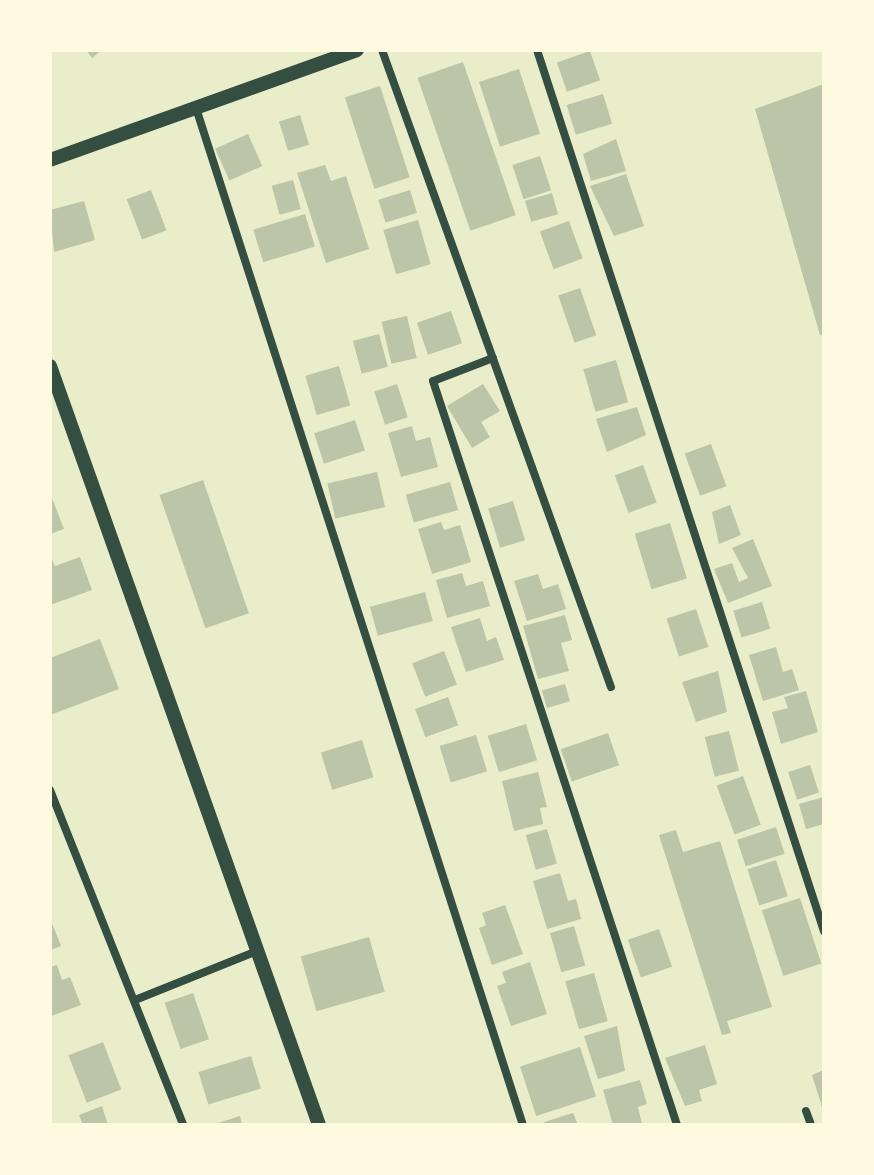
<!DOCTYPE html>
<html>
<head>
<meta charset="utf-8">
<style>
	body { margin:0 }
	#map { position:relative; width:874px; height:1175px; overflow:hidden; background:#e9edc9; font-family:"Public Sans",sans-serif }
	div>[style] { position:absolute }
	.building>* { inset:0; background:#bcc5a7; transform-origin:0 0 }
	.minor>* { height:8px; margin:-4px; padding:0 4px; transform-origin:4px; border-radius:4px; background:#344e41 }
	.tertiary>* { height:14px; margin:-7px; padding:0 7px; transform-origin:7px; border-radius:7px; background:#344e41 }
	span { translate:-50% -50%; white-space:nowrap; text-align:center; line-height:1.15; -webkit-text-stroke:6px #fefae0; paint-order:stroke }
	.frame { position:absolute; inset:0; border:52px solid #fefae0; pointer-events:none }
</style>
</head>
<body>
<div id="map">
	<div class="building">
		<div style="clip-path:polygon(86px 50px,102px 50px,92px 58px)"></div>
		<div style="left:590px;top:51px;width:31px;height:35px;rotate:71deg"></div>
		<div style="left:463px;top:62px;width:162px;height:48px;rotate:71deg"></div>
		<div style="left:519px;top:69px;width:68px;height:42px;rotate:72deg"></div>
		<div style="clip-path:polygon(824px 84px,824px 334px,820px 335px,755px 109px)"></div>
		<div style="left:380px;top:86px;width:96px;height:37px;rotate:72deg"></div>
		<div style="left:603px;top:94px;width:31px;height:38px;rotate:73deg"></div>
		<div style="left:300px;top:115px;width:31px;height:22px;rotate:73deg"></div>
		<div style="left:248px;top:134px;width:35px;height:36px;rotate:66deg"></div>
		<div style="clip-path:polygon(616px 139px,626px 171px,591px 181px,583px 154px)"></div>
		<div style="left:540px;top:156px;width:36px;height:29px;rotate:72deg"></div>
		<div style="clip-path:polygon(325px 165px,331px 181px,346px 176px,369px 249px,326px 263px,297px 173px)"></div>
		<div style="clip-path:polygon(626px 174px,644px 226px,614px 236px,590px 186px)"></div>
		<div style="left:293px;top:180px;width:30px;height:22px;rotate:75deg"></div>
		<div style="left:151px;top:190px;width:43px;height:26px;rotate:69deg"></div>
		<div style="left:410px;top:190px;width:24px;height:33px;rotate:73deg"></div>
		<div style="left:552px;top:193px;width:22px;height:28px;rotate:74deg"></div>
		<div style="clip-path:polygon(84px 201px,95px 240px,54px 252px,50px 210px)"></div>
		<div style="left:305px;top:214px;width:34px;height:54px;rotate:73deg"></div>
		<div style="left:418px;top:220px;width:46px;height:36px;rotate:74deg"></div>
		<div style="left:569px;top:221px;width:40px;height:31px;rotate:70deg"></div>
		<div style="left:580px;top:288px;width:50px;height:23px;rotate:71deg"></div>
		<div style="left:451px;top:311px;width:34px;height:36px;rotate:71deg"></div>
		<div style="left:407px;top:316px;width:43px;height:26px;rotate:77deg"></div>
		<div style="left:379px;top:334px;width:34px;height:27px;rotate:75deg"></div>
		<div style="left:616px;top:360px;width:44px;height:34px;rotate:74deg"></div>
		<div style="left:339px;top:366px;width:41px;height:35px;rotate:74deg"></div>
		<div style="left:397px;top:384px;width:35px;height:24px;rotate:72deg"></div>
		<div style="clip-path:polygon(483px 384px,500px 411px,481px 422px,490px 437px,472px 448px,447px 406px)"></div>
		<div style="clip-path:polygon(637px 407px,646px 435px,607px 452px,596px 419px)"></div>
		<div style="left:355px;top:420px;width:32px;height:43px;rotate:72deg"></div>
		<div style="clip-path:polygon(412px 426px,416px 441px,430px 437px,438px 467px,401px 477px,388px 433px)"></div>
		<div style="left:711px;top:444px;width:45px;height:28px;rotate:70deg"></div>
		<div style="left:643px;top:465px;width:40px;height:30px;rotate:70deg"></div>
		<div style="left:377px;top:472px;width:36px;height:51px;rotate:77deg"></div>
		<div style="left:203px;top:480px;width:141px;height:46px;rotate:71deg"></div>
		<div style="left:450px;top:482px;width:29px;height:46px;rotate:74deg"></div>
		<div style="clip-path:polygon(52px 498px,64px 529px,50px 534px,50px 499px)"></div>
		<div style="left:513px;top:501px;width:41px;height:26px;rotate:73deg"></div>
		<div style="clip-path:polygon(730px 505px,741px 535px,719px 544px,712px 512px)"></div>
		<div style="clip-path:polygon(441px 522px,444px 530px,460px 525px,471px 562px,432px 574px,418px 529px)"></div>
		<div style="left:670px;top:523px;width:58px;height:37px;rotate:73deg"></div>
		<div style="clip-path:polygon(753px 539px,772px 586px,728px 603px,714px 569px,732px 563px,739px 582px,748px 578px,732px 548px)"></div>
		<div style="clip-path:polygon(50px 555px,55px 566px,80px 557px,92px 590px,50px 605px)"></div>
		<div style="clip-path:polygon(462px 573px,466px 586px,483px 581px,490px 606px,447px 618px,436px 580px)"></div>
		<div style="clip-path:polygon(538px 574px,543px 589px,558px 584px,566px 609px,527px 621px,514px 581px)"></div>
		<div style="left:425px;top:592px;width:30px;height:57px;rotate:75deg"></div>
		<div style="left:762px;top:602px;width:28px;height:30px;rotate:73deg"></div>
		<div style="left:696px;top:609px;width:40px;height:31px;rotate:72deg"></div>
		<div style="clip-path:polygon(565px 615px,572px 640px,561px 643px,569px 671px,538px 679px,523px 626px)"></div>
		<div style="clip-path:polygon(480px 618px,487px 641px,496px 637px,504px 660px,466px 672px,451px 627px)"></div>
		<div style="clip-path:polygon(100px 639px,119px 689px,50px 715px,50px 658px)"></div>
		<div style="clip-path:polygon(776px 647px,783px 672px,792px 669px,799px 690px,763px 701px,749px 655px)"></div>
		<div style="left:444px;top:651px;width:36px;height:34px;rotate:69deg"></div>
		<div style="clip-path:polygon(718px 671px,727px 712px,696px 722px,682px 682px)"></div>
		<div style="left:565px;top:684px;width:18px;height:24px;rotate:74deg"></div>
		<div style="clip-path:polygon(806px 691px,818px 732px,781px 744px,772px 712px,788px 708px,784px 697px)"></div>
		<div style="left:448px;top:697px;width:30px;height:35px;rotate:70deg"></div>
		<div style="left:526px;top:724px;width:38px;height:40px;rotate:73deg"></div>
		<div style="left:729px;top:731px;width:41px;height:25px;rotate:76deg"></div>
		<div style="left:608px;top:733px;width:34px;height:50px;rotate:71deg"></div>
		<div style="left:476px;top:735px;width:38px;height:38px;rotate:73deg"></div>
		<div style="left:362px;top:740px;width:39px;height:43px;rotate:73deg"></div>
		<div style="left:810px;top:765px;width:29px;height:23px;rotate:72deg"></div>
		<div style="clip-path:polygon(538px 772px,547px 807px,540px 808px,543px 824px,514px 831px,502px 781px)"></div>
		<div style="left:743px;top:776px;width:52px;height:28px;rotate:70deg"></div>
		<div style="clip-path:polygon(824px 797px,824px 824px,806px 829px,799px 804px)"></div>
		<div style="left:776px;top:827px;width:28px;height:41px;rotate:72deg"></div>
		<div style="left:547px;top:829px;width:36px;height:22px;rotate:74deg"></div>
		<div style="clip-path:polygon(676px 830px,683px 852px,720px 841px,772px 1007px,727px 1021px,731px 1033px,722px 1035px,659px 835px)"></div>
		<div style="left:776px;top:860px;width:38px;height:30px;rotate:72deg"></div>
		<div style="clip-path:polygon(560px 873px,568px 901px,576px 899px,581px 919px,547px 929px,533px 881px)"></div>
		<div style="left:800px;top:898px;width:69px;height:40px;rotate:72deg"></div>
		<div style="clip-path:polygon(505px 905px,523px 954px,492px 965px,479px 928px,486px 925px,482px 913px)"></div>
		<div style="clip-path:polygon(50px 918px,61px 946px,50px 950px)"></div>
		<div style="left:574px;top:926px;width:41px;height:25px;rotate:74deg"></div>
		<div style="left:659px;top:929px;width:40px;height:33px;rotate:71deg"></div>
		<div style="left:369px;top:937px;width:57px;height:71px;rotate:74deg"></div>
		<div style="clip-path:polygon(530px 962px,547px 1014px,511px 1026px,497px 986px,506px 983px,502px 972px)"></div>
		<div style="clip-path:polygon(57px 965px,62px 980px,70px 977px,81px 1005px,51px 1016px,50px 967px)"></div>
		<div style="left:594px;top:973px;width:50px;height:30px;rotate:74deg"></div>
		<div style="left:193px;top:993px;width:49px;height:30px;rotate:71deg"></div>
		<div style="clip-path:polygon(617px 1026px,625px 1071px,598px 1079px,584px 1036px)"></div>
		<div style="left:103px;top:1042px;width:51px;height:37px;rotate:69deg"></div>
		<div style="clip-path:polygon(705px 1045px,717px 1084px,699px 1090px,702px 1101px,685px 1106px,665px 1058px)"></div>
		<div style="left:580px;top:1047px;width:52px;height:63px;rotate:72deg"></div>
		<div style="left:251px;top:1056px;width:34px;height:55px;rotate:73deg"></div>
		<div style="clip-path:polygon(824px 1070px,824px 1110px,823px 1110px,812px 1075px)"></div>
		<div style="clip-path:polygon(640px 1080px,647px 1104px,638px 1107px,642px 1124px,613px 1125px,603px 1090px)"></div>
		<div style="clip-path:polygon(102px 1106px,108px 1125px,83px 1125px,79px 1115px)"></div>
		<div style="clip-path:polygon(573px 1113px,578px 1125px,545px 1125px,544px 1122px)"></div>
		<div style="clip-path:polygon(240px 1116px,242px 1125px,215px 1125px,215px 1124px)"></div>
	</div>
	<div class="minor">
		<div style="left:382px;top:50px;width:677px;rotate:70.23deg"></div>
		<div style="left:537px;top:50px;width:927px;rotate:71.96deg"></div>
		<div style="left:196px;top:108px;width:1068px;rotate:72.18deg"></div>
		<div style="left:493px;top:358px;width:64px;rotate:159deg"></div>
		<div style="left:433px;top:381px;width:783px;rotate:71.84deg"></div>
		<div style="left:50px;top:790px;width:360px;rotate:68.3deg"></div>
		<div style="left:135px;top:1000px;width:131px;rotate:-21.9deg"></div>
		<div style="left:806px;top:1111px;width:15px;rotate:70deg"></div>
	</div>
	<div class="tertiary">
		<div style="left:50px;top:160px;width:326px;rotate:-19.7deg"></div>
		<div style="left:50px;top:366px;width:805px;rotate:70.48deg"></div>
	</div>
	<div class="frame"></div>
</div>
</body>
</html>
